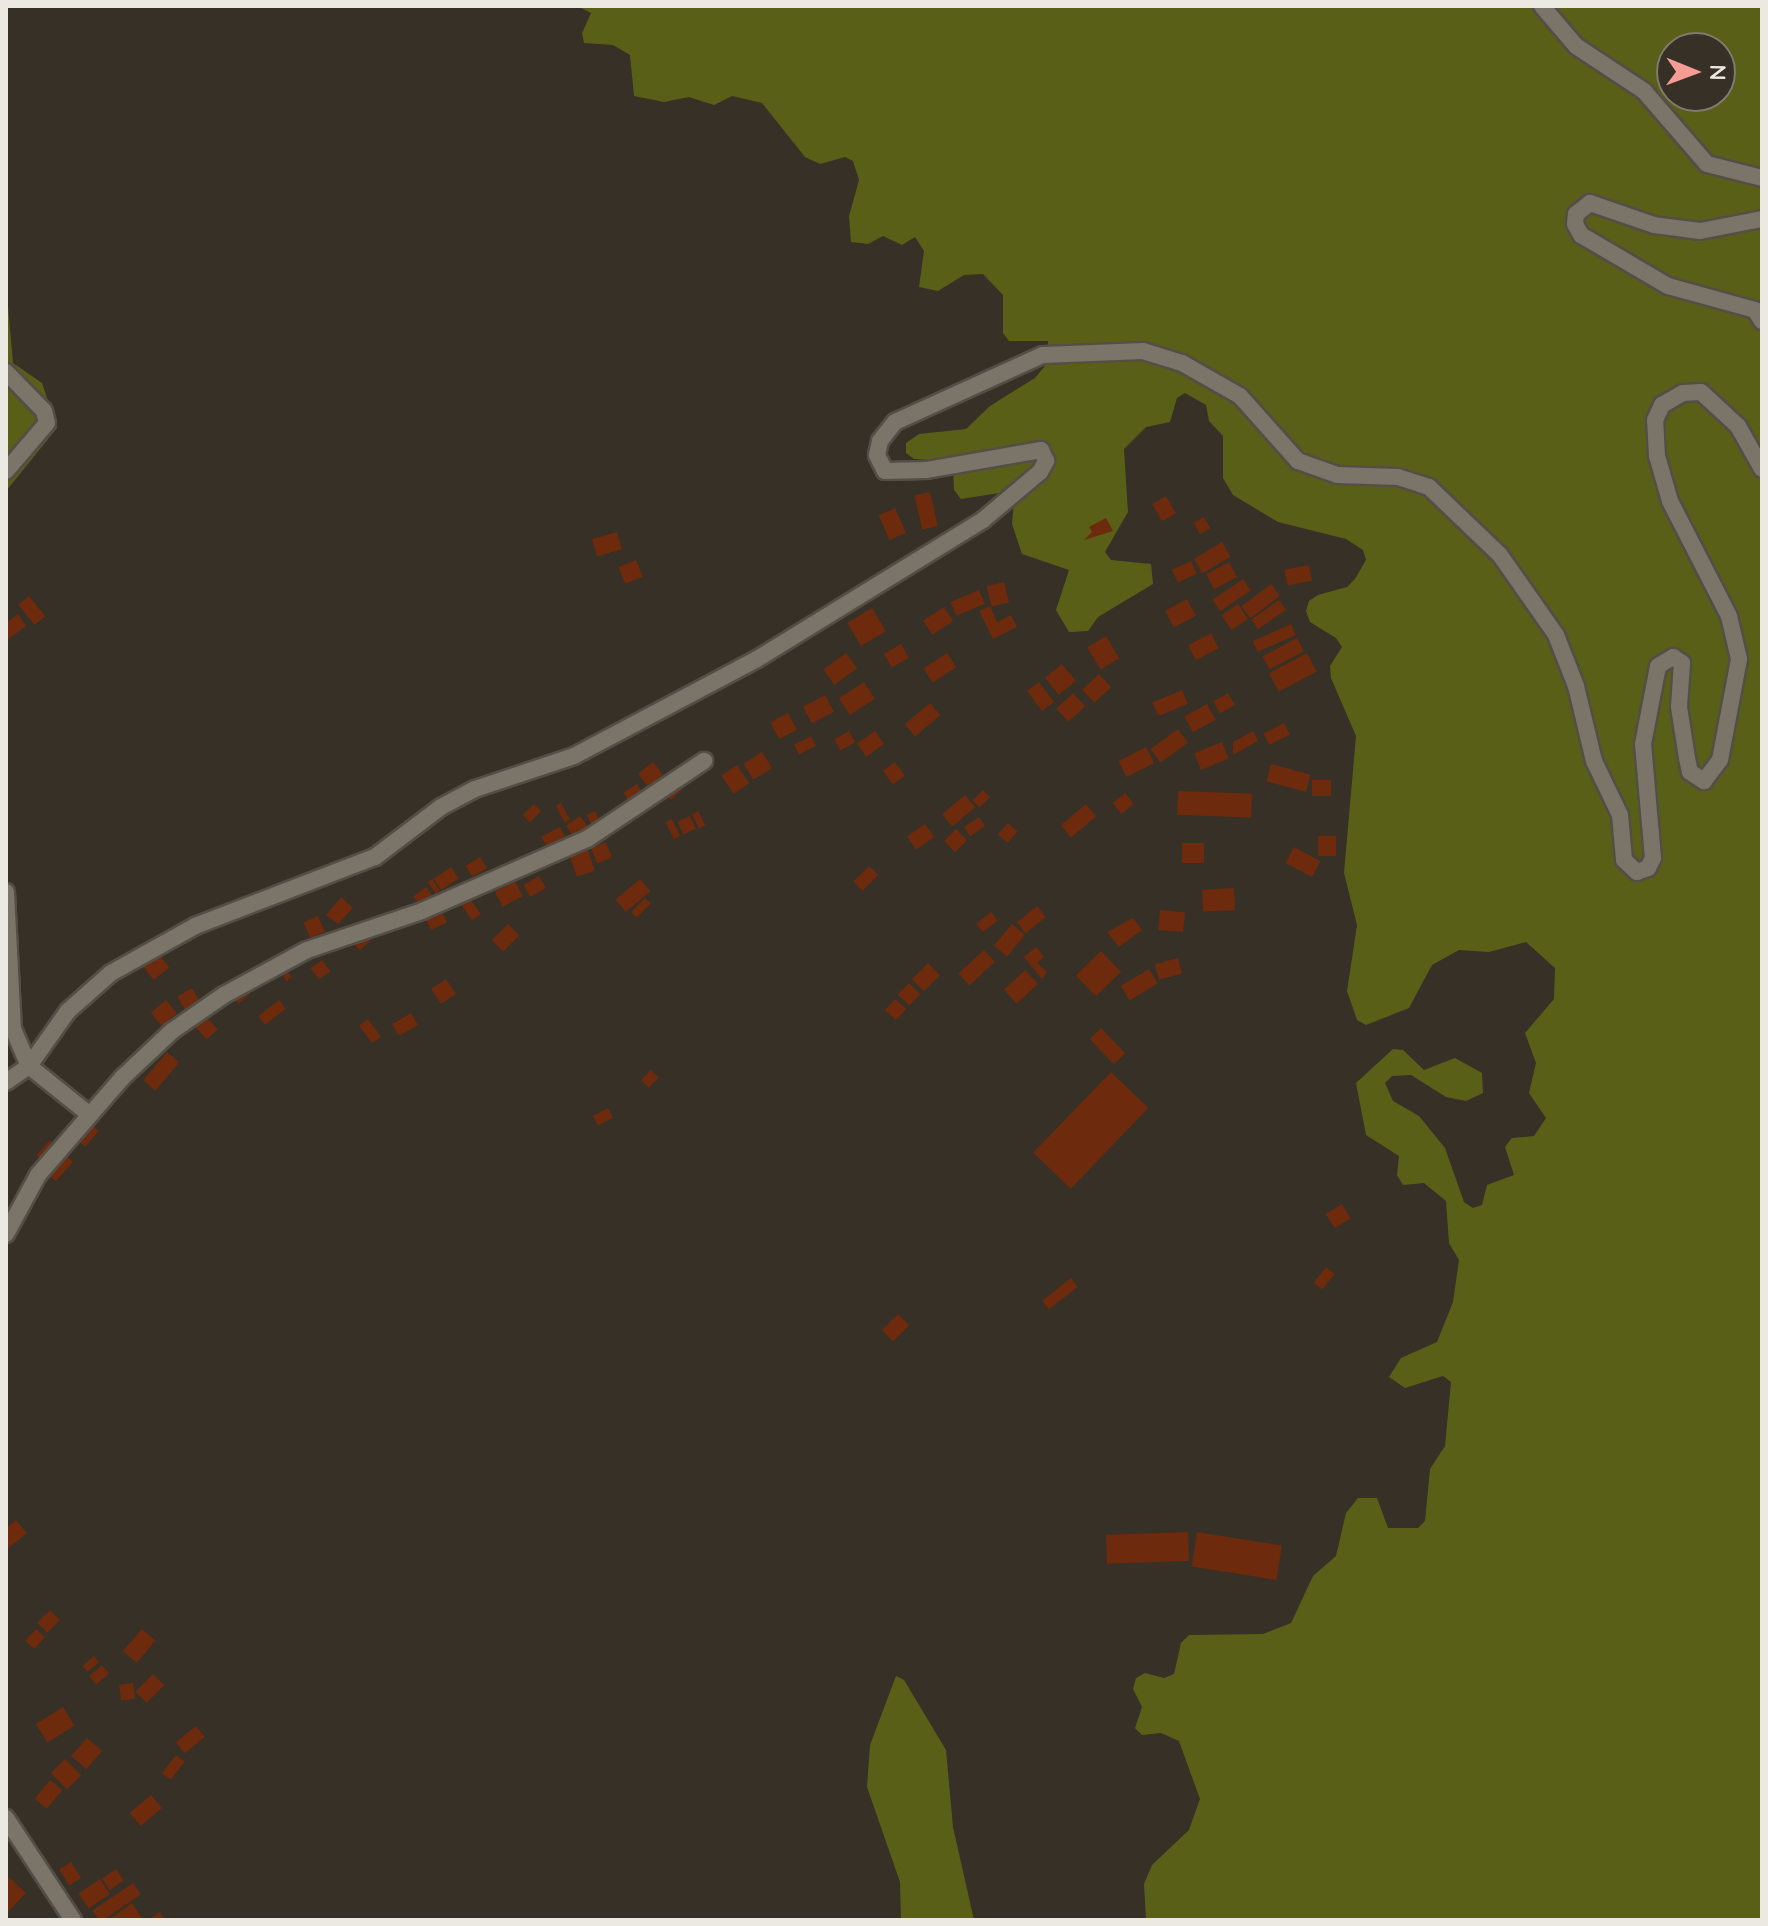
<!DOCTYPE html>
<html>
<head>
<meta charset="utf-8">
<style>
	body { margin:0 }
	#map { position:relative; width:1768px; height:1926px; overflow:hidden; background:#363026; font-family:Quicksand,sans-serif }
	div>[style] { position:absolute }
	.green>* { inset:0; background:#5a5f17 }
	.building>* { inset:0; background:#6d2a0c; transform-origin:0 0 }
	.roads { filter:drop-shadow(2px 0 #534e46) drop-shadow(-2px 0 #534e46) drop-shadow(0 2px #534e46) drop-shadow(0 -2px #534e46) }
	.minor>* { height:16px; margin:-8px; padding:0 8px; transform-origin:8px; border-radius:8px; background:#7a7469 }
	span { translate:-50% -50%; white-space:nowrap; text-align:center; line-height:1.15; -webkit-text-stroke:6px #363026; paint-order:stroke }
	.frame { position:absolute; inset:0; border:8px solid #ece9e2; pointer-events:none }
	.north { position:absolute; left:1656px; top:32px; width:80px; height:80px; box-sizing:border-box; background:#363026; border:2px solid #7f7a71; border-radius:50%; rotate:91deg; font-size:22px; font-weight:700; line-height:32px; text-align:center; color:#ece9e2 }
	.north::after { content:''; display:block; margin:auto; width:28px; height:36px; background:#f59c94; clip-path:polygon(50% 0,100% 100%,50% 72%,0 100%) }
</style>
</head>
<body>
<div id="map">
	<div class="green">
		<div style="clip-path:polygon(evenodd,577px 6px,1762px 6px,1762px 1920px,1146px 1920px,1144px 1884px,1152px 1865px,1189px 1830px,1200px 1799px,1179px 1741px,1161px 1733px,1142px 1735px,1135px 1728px,1142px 1707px,1133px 1689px,1136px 1678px,1145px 1673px,1164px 1678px,1174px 1674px,1181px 1643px,1189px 1635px,1263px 1634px,1291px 1623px,1313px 1576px,1336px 1556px,1346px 1513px,1358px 1498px,1377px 1498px,1388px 1528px,1418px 1528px,1425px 1521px,1430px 1469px,1445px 1446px,1451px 1382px,1443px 1376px,1405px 1388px,1389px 1377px,1401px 1358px,1437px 1342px,1453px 1302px,1459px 1260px,1449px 1243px,1446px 1201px,1424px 1183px,1403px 1185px,1397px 1175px,1399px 1156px,1366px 1135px,1356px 1083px,1393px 1049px,1403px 1050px,1424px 1070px,1455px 1058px,1482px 1073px,1483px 1093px,1466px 1101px,1446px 1097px,1411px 1075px,1392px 1076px,1385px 1083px,1393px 1101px,1419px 1116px,1445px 1148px,1464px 1202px,1473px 1208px,1482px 1205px,1487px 1185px,1514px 1175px,1505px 1147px,1512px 1138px,1534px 1136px,1546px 1118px,1529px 1093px,1536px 1063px,1525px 1033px,1554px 999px,1555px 968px,1526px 942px,1489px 952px,1459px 950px,1432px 965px,1409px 1008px,1366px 1025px,1357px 1020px,1347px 991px,1357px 925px,1344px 873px,1356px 736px,1331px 678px,1330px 666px,1342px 647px,1336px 638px,1310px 622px,1306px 611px,1309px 601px,1318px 595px,1347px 587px,1355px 579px,1366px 560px,1363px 550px,1346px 539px,1278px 522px,1233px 495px,1223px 478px,1223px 436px,1209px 421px,1206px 405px,1185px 393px,1177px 398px,1170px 422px,1146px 427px,1124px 449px,1128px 512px,1105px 552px,1111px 560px,1151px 564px,1153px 584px,1098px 617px,1088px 631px,1069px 632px,1056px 610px,1069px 570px,1022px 554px,1012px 524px,1014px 501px,1006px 492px,961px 499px,954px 490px,953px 468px,946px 461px,914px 459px,906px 453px,906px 443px,919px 434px,966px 429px,990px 406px,1035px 378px,1048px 362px,1048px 341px,1009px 341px,1003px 333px,1003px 295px,983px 274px,964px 275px,938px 291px,919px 287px,924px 251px,915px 237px,902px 245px,883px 236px,868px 244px,851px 242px,849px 216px,859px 180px,853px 161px,845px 157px,820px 164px,805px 157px,762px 103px,732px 96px,714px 105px,689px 97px,664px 102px,634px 96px,630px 55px,613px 45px,584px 43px,582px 33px,591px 13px,577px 6px,1672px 48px,1720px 48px,1720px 96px,1672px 96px,1672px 48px)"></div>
		<div style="clip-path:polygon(6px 283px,13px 363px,42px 383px,57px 428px,6px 491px)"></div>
		<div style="clip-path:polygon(896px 1676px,904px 1680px,946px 1750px,953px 1827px,974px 1920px,901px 1920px,900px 1882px,867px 1787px,870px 1745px)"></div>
	</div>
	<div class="building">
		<div style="left:930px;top:492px;width:35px;height:16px;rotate:77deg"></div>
		<div style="left:1166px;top:496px;width:20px;height:16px;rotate:60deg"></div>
		<div style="left:895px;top:508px;width:27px;height:18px;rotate:66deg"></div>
		<div style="left:1204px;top:517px;width:13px;height:12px;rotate:61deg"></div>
		<div style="clip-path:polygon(1106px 518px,1113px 531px,1084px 540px,1092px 532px,1089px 527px)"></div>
		<div style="left:617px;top:532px;width:18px;height:26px;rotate:74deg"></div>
		<div style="left:1222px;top:542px;width:17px;height:33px;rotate:59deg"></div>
		<div style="left:636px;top:560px;width:18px;height:19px;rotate:68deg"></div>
		<div style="left:1191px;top:561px;width:14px;height:21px;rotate:65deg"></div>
		<div style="left:1229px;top:562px;width:17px;height:26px;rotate:62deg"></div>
		<div style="left:1309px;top:565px;width:16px;height:25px;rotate:79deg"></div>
		<div style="left:1243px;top:579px;width:14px;height:37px;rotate:56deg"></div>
		<div style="left:1004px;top:582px;width:21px;height:18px;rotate:76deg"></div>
		<div style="left:1271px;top:584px;width:15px;height:37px;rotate:53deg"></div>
		<div style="left:979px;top:590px;width:15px;height:31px;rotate:67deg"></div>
		<div style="left:29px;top:596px;width:26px;height:14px;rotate:51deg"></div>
		<div style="left:1187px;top:599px;width:19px;height:25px;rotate:62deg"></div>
		<div style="left:1279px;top:600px;width:12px;height:34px;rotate:55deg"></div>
		<div style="left:1238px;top:604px;width:18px;height:20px;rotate:56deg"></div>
		<div style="clip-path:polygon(990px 606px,997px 622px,1011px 615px,1017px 627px,993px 639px,979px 611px)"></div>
		<div style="left:944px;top:607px;width:17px;height:25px;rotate:57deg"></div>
		<div style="left:872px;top:608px;width:27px;height:29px;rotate:59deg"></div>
		<div style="clip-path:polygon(18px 614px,26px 626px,6px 641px,6px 623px)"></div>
		<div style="left:1291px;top:624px;width:12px;height:42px;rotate:66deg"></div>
		<div style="left:1211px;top:633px;width:17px;height:26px;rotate:62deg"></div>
		<div style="left:1106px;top:636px;width:26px;height:22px;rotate:59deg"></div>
		<div style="left:1297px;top:638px;width:15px;height:39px;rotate:62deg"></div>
		<div style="left:901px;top:644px;width:16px;height:20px;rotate:60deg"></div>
		<div style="left:846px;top:653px;width:19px;height:28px;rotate:54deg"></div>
		<div style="left:947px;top:653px;width:17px;height:28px;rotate:57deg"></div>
		<div style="left:1307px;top:653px;width:21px;height:43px;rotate:62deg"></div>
		<div style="left:1062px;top:664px;width:22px;height:22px;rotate:51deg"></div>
		<div style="left:1099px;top:674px;width:18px;height:23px;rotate:47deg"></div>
		<div style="left:864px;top:682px;width:20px;height:30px;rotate:57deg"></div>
		<div style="left:1039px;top:682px;width:25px;height:15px;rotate:53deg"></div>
		<div style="left:1182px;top:690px;width:15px;height:32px;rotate:67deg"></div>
		<div style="left:1073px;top:693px;width:18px;height:23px;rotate:47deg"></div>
		<div style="left:1228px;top:693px;width:14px;height:17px;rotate:60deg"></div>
		<div style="left:825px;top:695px;width:19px;height:25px;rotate:62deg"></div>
		<div style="left:930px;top:703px;width:16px;height:33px;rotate:50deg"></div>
		<div style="left:1207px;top:704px;width:18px;height:26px;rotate:61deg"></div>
		<div style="left:788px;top:713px;width:19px;height:20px;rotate:62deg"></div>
		<div style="left:1284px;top:723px;width:13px;height:23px;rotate:63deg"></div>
		<div style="left:1178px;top:729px;width:17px;height:34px;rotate:54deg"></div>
		<div style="left:849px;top:731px;width:13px;height:17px;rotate:61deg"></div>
		<div style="left:875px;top:731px;width:16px;height:22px;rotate:55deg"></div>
		<div style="clip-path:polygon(1253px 731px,1258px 741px,1233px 755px,1233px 742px)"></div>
		<div style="left:811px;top:736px;width:11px;height:19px;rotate:63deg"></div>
		<div style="left:1222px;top:742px;width:18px;height:30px;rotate:68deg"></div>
		<div style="left:1146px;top:747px;width:18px;height:31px;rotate:63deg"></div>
		<div style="left:762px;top:752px;width:19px;height:22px;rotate:58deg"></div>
		<div style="left:653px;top:762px;width:16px;height:19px;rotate:52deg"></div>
		<div style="left:895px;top:762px;width:17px;height:15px;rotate:54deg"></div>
		<div style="left:1271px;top:764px;width:41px;height:18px;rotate:15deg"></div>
		<div style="left:737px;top:765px;width:22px;height:19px;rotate:56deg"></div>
		<div style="left:1312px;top:780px;width:19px;height:16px"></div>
		<div style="left:675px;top:782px;width:11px;height:15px;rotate:49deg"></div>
		<div style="left:637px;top:784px;width:9px;height:16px;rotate:58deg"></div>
		<div style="left:983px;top:790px;width:10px;height:15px;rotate:45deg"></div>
		<div style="left:1178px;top:791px;width:74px;height:24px;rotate:2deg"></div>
		<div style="left:1125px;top:793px;width:14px;height:16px;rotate:51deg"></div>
		<div style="left:965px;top:795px;width:16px;height:30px;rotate:50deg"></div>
		<div style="left:561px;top:803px;width:19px;height:6px;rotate:62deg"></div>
		<div style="left:534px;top:804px;width:10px;height:16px;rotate:45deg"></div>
		<div style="left:1086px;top:804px;width:16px;height:33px;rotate:50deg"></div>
		<div style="left:595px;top:811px;width:12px;height:9px;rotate:66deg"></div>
		<div style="left:698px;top:811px;width:16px;height:7px;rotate:63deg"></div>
		<div style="left:580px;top:816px;width:16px;height:17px;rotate:55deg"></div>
		<div style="left:690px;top:816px;width:14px;height:14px;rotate:65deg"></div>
		<div style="left:979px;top:817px;width:11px;height:18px;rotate:56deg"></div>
		<div style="left:672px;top:819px;width:19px;height:7px;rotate:65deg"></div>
		<div style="left:1008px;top:823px;width:13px;height:15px;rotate:42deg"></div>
		<div style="left:925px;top:824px;width:16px;height:22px;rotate:55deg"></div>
		<div style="left:560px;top:827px;width:13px;height:21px;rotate:63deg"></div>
		<div style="left:956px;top:829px;width:16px;height:17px;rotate:45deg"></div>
		<div style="left:1318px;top:836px;width:18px;height:20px"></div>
		<div style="left:606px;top:842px;width:17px;height:16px;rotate:69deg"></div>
		<div style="left:1182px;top:843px;width:22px;height:20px"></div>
		<div style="left:1294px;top:847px;width:30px;height:18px;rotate:28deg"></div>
		<div style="left:588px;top:850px;width:22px;height:19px;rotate:72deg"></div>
		<div style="left:480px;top:857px;width:13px;height:17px;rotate:58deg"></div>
		<div style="left:869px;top:866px;width:13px;height:22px;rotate:45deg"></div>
		<div style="left:451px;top:867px;width:14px;height:21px;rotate:56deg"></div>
		<div style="left:539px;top:876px;width:14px;height:18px;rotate:60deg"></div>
		<div style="left:432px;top:879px;width:14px;height:5px;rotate:56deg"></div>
		<div style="left:640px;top:879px;width:16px;height:32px;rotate:50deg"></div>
		<div style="left:515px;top:881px;width:17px;height:23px;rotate:62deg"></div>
		<div style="left:426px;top:887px;width:14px;height:16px;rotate:54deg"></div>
		<div style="left:1234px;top:888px;width:22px;height:32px;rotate:87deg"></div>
		<div style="clip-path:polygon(341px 897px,353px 908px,338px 924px,326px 915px)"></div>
		<div style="left:469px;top:897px;width:21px;height:11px;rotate:55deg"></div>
		<div style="left:645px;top:898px;width:8px;height:20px;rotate:45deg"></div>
		<div style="left:1037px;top:906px;width:14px;height:26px;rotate:51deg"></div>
		<div style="left:440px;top:907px;width:17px;height:18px;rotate:65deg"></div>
		<div style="left:1160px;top:910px;width:25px;height:20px;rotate:5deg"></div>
		<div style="left:991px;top:912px;width:11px;height:19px;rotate:52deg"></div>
		<div style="left:318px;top:916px;width:17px;height:16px;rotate:66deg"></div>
		<div style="clip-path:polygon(1133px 918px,1142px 930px,1119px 947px,1107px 932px)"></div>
		<div style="left:508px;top:924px;width:16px;height:23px;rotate:45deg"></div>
		<div style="left:1012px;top:924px;width:17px;height:28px;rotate:40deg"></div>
		<div style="left:362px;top:932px;width:12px;height:14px;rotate:48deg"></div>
		<div style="clip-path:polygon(1036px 947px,1044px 957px,1037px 963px,1047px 972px,1042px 979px,1024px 957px)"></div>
		<div style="left:984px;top:950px;width:16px;height:35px;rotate:47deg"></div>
		<div style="left:156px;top:951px;width:21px;height:20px;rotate:51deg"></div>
		<div style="left:1101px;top:951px;width:29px;height:35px;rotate:46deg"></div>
		<div style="left:1178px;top:958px;width:16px;height:24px;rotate:75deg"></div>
		<div style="left:322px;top:960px;width:14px;height:14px;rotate:54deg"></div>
		<div style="left:928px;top:963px;width:17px;height:23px;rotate:45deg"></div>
		<div style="clip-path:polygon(285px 968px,292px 977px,287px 981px,280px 973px)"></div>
		<div style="left:1149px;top:969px;width:17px;height:33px;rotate:59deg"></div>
		<div style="left:1025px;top:970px;width:19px;height:29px;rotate:47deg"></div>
		<div style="left:446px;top:979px;width:18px;height:18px;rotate:56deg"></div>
		<div style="left:909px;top:983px;width:16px;height:16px;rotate:45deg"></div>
		<div style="left:244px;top:987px;width:9px;height:15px;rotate:49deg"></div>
		<div style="left:192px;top:988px;width:16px;height:17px;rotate:60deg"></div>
		<div style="left:895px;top:999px;width:15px;height:15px;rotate:42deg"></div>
		<div style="left:166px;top:1000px;width:17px;height:20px;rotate:50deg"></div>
		<div style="left:279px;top:1000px;width:11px;height:26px;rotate:52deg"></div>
		<div style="left:201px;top:1011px;width:25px;height:15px;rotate:48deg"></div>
		<div style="left:411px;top:1013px;width:14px;height:22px;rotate:60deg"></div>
		<div style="left:368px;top:1019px;width:22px;height:11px;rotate:54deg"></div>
		<div style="left:1101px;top:1028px;width:35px;height:16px;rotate:46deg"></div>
		<div style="left:167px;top:1052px;width:16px;height:37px;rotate:40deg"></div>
		<div style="left:651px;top:1070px;width:11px;height:14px;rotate:45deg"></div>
		<div style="left:1111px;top:1072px;width:52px;height:112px;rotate:44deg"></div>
		<div style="left:608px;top:1108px;width:11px;height:17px;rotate:63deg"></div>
		<div style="left:92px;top:1125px;width:9px;height:21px;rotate:41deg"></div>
		<div style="left:50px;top:1140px;width:11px;height:21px;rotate:41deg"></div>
		<div style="left:62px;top:1152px;width:15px;height:26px;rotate:42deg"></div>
		<div style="left:1342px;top:1204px;width:17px;height:19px;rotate:59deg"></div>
		<div style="left:1326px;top:1267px;width:11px;height:20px;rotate:38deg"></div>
		<div style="left:1071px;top:1278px;width:11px;height:37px;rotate:52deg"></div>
		<div style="left:898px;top:1314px;width:16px;height:23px;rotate:45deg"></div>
		<div style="clip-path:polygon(16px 1520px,27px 1533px,6px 1550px,6px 1528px)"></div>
		<div style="left:1188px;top:1532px;width:29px;height:82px;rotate:88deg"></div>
		<div style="left:1197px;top:1532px;width:86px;height:35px;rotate:9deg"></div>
		<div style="left:50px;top:1610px;width:14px;height:18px;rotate:45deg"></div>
		<div style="left:36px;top:1629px;width:12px;height:16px;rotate:42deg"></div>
		<div style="left:142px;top:1629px;width:18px;height:29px;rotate:41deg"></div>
		<div style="left:94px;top:1656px;width:8px;height:15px;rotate:50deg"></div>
		<div style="left:102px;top:1665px;width:11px;height:17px;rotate:49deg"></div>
		<div style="left:153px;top:1674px;width:16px;height:25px;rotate:45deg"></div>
		<div style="left:133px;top:1683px;width:16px;height:14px;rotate:83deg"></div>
		<div style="left:63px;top:1707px;width:22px;height:32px;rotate:58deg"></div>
		<div style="left:196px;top:1726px;width:14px;height:26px;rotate:51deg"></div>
		<div style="left:87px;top:1738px;width:20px;height:24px;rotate:41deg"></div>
		<div style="left:176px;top:1755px;width:11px;height:23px;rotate:38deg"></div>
		<div style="left:65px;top:1759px;width:23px;height:20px;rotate:45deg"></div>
		<div style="left:50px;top:1780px;width:16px;height:24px;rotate:40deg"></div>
		<div style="left:151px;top:1795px;width:17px;height:28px;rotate:50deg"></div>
		<div style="left:71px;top:1862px;width:19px;height:14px;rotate:58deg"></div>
		<div style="left:116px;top:1869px;width:14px;height:17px;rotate:56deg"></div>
		<div style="clip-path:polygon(9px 1877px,26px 1893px,6px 1914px,6px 1880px)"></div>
		<div style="left:100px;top:1879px;width:18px;height:26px;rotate:56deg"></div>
		<div style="left:133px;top:1883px;width:14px;height:49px;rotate:56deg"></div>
		<div style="clip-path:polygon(132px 1903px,143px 1920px,112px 1920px,111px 1918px)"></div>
		<div style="clip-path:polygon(160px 1912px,165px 1920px,148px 1920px)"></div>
	</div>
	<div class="roads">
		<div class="minor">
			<div style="left:1542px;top:6px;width:52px;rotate:49.6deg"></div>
			<div style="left:1576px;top:46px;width:82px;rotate:33.5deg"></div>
			<div style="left:1644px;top:91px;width:96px;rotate:49.2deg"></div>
			<div style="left:1707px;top:164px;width:57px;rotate:14.3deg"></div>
			<div style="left:1762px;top:219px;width:63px;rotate:169deg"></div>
			<div style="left:1700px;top:231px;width:46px;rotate:-172.6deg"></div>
			<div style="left:1654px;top:225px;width:68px;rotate:-161deg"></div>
			<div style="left:1590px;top:203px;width:18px;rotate:142deg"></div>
			<div style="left:1576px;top:214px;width:10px;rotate:96deg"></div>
			<div style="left:1575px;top:224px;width:13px;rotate:61deg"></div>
			<div style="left:1581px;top:235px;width:101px;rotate:30.4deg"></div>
			<div style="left:1668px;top:286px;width:90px;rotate:15.4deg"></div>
			<div style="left:1755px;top:310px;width:13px;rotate:58deg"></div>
			<div style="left:6px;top:372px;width:54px;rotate:45.7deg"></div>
			<div style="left:44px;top:411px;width:12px;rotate:76deg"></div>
			<div style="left:47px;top:423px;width:63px;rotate:130.5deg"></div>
			<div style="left:6px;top:892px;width:137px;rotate:87.1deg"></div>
			<div style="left:13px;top:1029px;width:40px;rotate:66.6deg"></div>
			<div style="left:29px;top:1066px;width:78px;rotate:38.8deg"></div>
			<div style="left:6px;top:1082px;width:28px;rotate:-35deg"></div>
			<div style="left:29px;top:1066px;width:67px;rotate:-54.7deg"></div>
			<div style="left:68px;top:1011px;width:57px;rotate:-41.5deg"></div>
			<div style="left:111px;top:973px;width:96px;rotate:-29.2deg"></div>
			<div style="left:195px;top:926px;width:193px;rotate:-21deg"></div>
			<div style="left:375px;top:857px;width:83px;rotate:-37.1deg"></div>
			<div style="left:441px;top:807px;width:38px;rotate:-28deg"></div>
			<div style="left:475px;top:789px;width:104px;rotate:-18.4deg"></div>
			<div style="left:574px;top:756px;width:207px;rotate:-27.9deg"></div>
			<div style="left:757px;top:659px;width:265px;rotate:-31.6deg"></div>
			<div style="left:983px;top:520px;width:75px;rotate:-40.1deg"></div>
			<div style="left:1040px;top:472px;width:13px;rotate:-61deg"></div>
			<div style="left:1046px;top:461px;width:12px;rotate:-114deg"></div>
			<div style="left:1041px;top:450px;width:117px;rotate:170.1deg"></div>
			<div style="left:926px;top:470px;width:41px;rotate:178.6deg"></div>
			<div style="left:885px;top:471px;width:18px;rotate:-117deg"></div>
			<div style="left:877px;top:455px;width:14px;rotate:-78deg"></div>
			<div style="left:880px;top:441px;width:24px;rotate:-52deg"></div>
			<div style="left:895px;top:422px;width:162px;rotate:-24.4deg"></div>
			<div style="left:1043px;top:355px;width:100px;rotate:-2.3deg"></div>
			<div style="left:1143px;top:351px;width:41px;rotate:17.1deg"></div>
			<div style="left:1182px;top:363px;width:67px;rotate:29.6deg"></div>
			<div style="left:1240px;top:396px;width:87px;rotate:48.3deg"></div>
			<div style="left:1298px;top:461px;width:41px;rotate:19.7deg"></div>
			<div style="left:1337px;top:475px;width:61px;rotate:1.9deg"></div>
			<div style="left:1398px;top:477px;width:33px;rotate:18deg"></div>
			<div style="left:1429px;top:487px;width:98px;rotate:43.8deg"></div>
			<div style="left:1500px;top:555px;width:98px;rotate:55deg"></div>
			<div style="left:1556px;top:635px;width:55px;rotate:68.6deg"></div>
			<div style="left:1576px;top:686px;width:77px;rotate:76.5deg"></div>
			<div style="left:1594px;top:761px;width:60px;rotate:64.3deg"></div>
			<div style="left:1620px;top:815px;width:45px;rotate:84.9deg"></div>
			<div style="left:1624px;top:860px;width:18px;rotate:43deg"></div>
			<div style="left:1637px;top:872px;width:12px;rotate:-20deg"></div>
			<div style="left:1648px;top:868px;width:11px;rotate:-63deg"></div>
			<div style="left:1653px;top:858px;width:114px;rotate:-95deg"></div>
			<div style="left:1643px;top:744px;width:79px;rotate:-79.1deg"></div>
			<div style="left:1658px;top:666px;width:17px;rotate:-31deg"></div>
			<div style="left:1673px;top:657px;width:11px;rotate:34deg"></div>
			<div style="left:1682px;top:663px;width:44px;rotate:93.9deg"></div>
			<div style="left:1679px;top:707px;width:52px;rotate:81.1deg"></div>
			<div style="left:1687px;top:758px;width:14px;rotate:78deg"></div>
			<div style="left:1690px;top:772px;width:17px;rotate:33deg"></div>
			<div style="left:1704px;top:781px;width:26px;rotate:-53deg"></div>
			<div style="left:1720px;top:760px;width:103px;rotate:-79.3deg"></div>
			<div style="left:1739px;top:659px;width:44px;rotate:-103.1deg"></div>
			<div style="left:1729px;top:616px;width:129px;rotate:-117.2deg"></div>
			<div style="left:1670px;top:501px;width:47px;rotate:-106.1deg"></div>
			<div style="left:1657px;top:456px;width:36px;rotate:-93deg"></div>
			<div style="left:1655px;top:420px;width:17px;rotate:-65deg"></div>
			<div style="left:1662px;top:405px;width:24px;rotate:-30deg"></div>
			<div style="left:1683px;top:393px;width:18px;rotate:-3deg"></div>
			<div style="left:1701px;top:392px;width:50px;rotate:42.6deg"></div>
			<div style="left:1738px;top:426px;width:49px;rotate:60.8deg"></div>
			<div style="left:6px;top:1234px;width:67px;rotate:-61.5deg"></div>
			<div style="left:38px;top:1175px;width:130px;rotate:-49.1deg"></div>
			<div style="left:123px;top:1077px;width:67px;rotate:-43.2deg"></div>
			<div style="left:172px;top:1031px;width:63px;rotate:-34.7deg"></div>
			<div style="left:224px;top:995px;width:94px;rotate:-28.5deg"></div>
			<div style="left:307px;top:950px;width:121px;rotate:-18.7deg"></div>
			<div style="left:422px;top:911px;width:180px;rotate:-23.6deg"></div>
			<div style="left:587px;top:839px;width:141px;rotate:-33.7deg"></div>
			<div style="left:6px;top:1818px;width:122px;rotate:56.7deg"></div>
		</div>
	</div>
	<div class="frame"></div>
	<div class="north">N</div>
</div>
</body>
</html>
